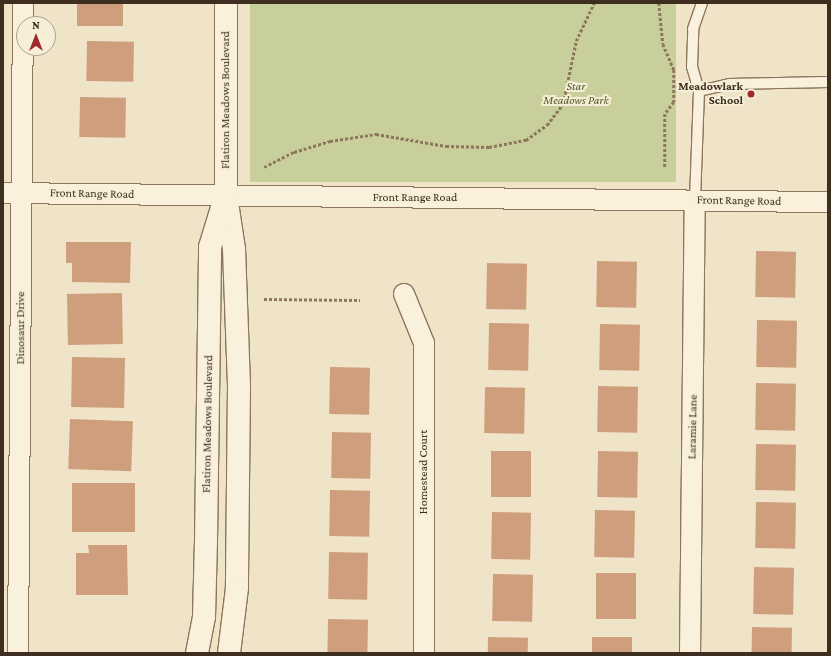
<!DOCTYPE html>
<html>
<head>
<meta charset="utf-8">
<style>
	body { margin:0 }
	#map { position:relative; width:831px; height:656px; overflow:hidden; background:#f0e4c8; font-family:"Crimson Pro",serif }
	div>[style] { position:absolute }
	.green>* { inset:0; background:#c9cf9b; transform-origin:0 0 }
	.building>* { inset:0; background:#cf9f7d; transform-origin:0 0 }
	.path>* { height:2.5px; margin-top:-1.25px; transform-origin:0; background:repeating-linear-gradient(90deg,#8d765c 0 3px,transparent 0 5px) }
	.roads { filter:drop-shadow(1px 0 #8d765c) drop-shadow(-1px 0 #8d765c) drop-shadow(0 1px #8d765c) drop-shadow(0 -1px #8d765c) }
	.lane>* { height:10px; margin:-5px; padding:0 5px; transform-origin:5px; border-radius:5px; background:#faf1dc }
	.street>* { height:20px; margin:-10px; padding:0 10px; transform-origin:10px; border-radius:10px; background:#faf1dc }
	.secondary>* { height:22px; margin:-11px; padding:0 11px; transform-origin:11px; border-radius:11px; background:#faf1dc }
	.dots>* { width:11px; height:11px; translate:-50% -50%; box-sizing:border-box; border:2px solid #f7eed8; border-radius:50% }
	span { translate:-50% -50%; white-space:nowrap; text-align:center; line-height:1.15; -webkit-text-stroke:4px #f7eed8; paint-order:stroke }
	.park-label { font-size:12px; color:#4d5a26; font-style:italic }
	.poi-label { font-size:12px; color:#3d2e20; font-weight:700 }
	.right { translate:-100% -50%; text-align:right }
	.street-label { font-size:12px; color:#3d2e20 }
	.frame { position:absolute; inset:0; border:4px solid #3d2e20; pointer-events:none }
	.north { position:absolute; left:16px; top:16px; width:40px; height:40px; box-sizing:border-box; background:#f7eed8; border:1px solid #ada18e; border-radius:50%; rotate:0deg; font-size:11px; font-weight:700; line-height:16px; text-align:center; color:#3d2e20 }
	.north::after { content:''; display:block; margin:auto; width:14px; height:18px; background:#9e2a2b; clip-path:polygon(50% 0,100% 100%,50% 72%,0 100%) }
</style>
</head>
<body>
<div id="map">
	<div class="green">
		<div style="left:250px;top:3px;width:426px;height:179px"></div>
	</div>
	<div class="building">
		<div style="left:77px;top:3px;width:46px;height:23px"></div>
		<div style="left:87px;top:41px;width:47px;height:40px;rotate:1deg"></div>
		<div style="left:80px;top:97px;width:46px;height:40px;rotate:1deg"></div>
		<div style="clip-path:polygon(66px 242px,131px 242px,130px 283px,72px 282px,72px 263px,66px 263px)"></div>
		<div style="left:756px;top:251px;width:40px;height:46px;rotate:1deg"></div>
		<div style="left:597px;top:261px;width:40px;height:46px;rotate:1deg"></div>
		<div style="left:487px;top:263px;width:40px;height:46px;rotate:1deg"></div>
		<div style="left:122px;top:293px;width:51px;height:55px;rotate:89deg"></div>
		<div style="left:757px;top:320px;width:40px;height:47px;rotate:1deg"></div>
		<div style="left:489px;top:323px;width:40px;height:47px;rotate:1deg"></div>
		<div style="left:600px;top:324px;width:40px;height:46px;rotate:1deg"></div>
		<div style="left:72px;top:357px;width:53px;height:50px;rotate:1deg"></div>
		<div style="left:330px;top:367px;width:40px;height:47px;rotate:1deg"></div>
		<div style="left:756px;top:383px;width:40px;height:47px;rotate:1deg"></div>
		<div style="left:598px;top:386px;width:40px;height:46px;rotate:1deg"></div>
		<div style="left:485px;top:387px;width:40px;height:46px;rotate:1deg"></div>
		<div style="left:70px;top:419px;width:63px;height:50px;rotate:2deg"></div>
		<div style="left:332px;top:432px;width:39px;height:46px;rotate:1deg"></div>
		<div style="left:756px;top:444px;width:40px;height:46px;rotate:1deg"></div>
		<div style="left:491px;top:451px;width:40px;height:46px"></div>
		<div style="left:598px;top:451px;width:40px;height:46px;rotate:1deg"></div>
		<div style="left:72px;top:483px;width:63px;height:49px"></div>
		<div style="left:330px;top:490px;width:40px;height:46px;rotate:1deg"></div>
		<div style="left:756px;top:502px;width:40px;height:46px;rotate:1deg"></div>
		<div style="left:595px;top:510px;width:40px;height:47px;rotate:1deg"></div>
		<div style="left:492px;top:512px;width:39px;height:47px;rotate:1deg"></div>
		<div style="clip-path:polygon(88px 545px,127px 545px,128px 595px,76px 595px,76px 553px,89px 553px)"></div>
		<div style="left:329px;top:552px;width:39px;height:47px;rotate:1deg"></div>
		<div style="left:754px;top:567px;width:40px;height:47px;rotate:1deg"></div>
		<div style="left:596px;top:573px;width:40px;height:46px"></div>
		<div style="left:493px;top:574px;width:40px;height:47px;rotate:1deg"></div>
		<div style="left:328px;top:619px;width:40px;height:34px;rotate:1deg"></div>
		<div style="left:752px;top:627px;width:40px;height:26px;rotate:1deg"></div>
		<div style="left:488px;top:637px;width:40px;height:16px;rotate:1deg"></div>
		<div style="left:592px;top:637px;width:40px;height:16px"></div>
	</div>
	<div class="path">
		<div style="left:659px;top:3px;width:41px;rotate:84.4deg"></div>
		<div style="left:663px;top:44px;width:28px;rotate:67deg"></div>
		<div style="left:674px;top:70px;width:32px;rotate:90deg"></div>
		<div style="left:674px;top:102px;width:15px;rotate:127deg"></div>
		<div style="left:665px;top:114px;width:53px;rotate:90deg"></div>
		<div style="left:264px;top:167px;width:34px;rotate:-27deg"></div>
		<div style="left:294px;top:152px;width:38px;rotate:-17deg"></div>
		<div style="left:330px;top:141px;width:47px;rotate:-8.7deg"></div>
		<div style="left:376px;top:134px;width:71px;rotate:9.7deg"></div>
		<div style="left:446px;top:146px;width:43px;rotate:1.3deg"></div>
		<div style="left:489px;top:147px;width:38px;rotate:-11deg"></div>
		<div style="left:526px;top:140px;width:26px;rotate:-36deg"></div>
		<div style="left:547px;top:125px;width:26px;rotate:-53deg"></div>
		<div style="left:563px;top:104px;width:64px;rotate:-78.3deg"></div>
		<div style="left:576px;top:41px;width:42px;rotate:-64.7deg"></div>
		<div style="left:264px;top:299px;width:96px;rotate:0.6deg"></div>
	</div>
	<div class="roads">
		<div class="lane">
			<div style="left:699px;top:91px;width:31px;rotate:-13deg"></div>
			<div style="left:729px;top:84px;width:99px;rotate:-1.2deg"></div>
			<div style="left:695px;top:200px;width:109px;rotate:-87.9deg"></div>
			<div style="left:699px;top:91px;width:25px;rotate:-106deg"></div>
			<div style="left:692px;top:67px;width:38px;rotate:-88deg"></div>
			<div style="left:693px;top:29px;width:28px;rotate:-71deg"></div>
		</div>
		<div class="street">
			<div style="left:3px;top:193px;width:825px;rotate:0.63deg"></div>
			<div style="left:404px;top:294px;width:53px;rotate:67.8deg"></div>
			<div style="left:424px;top:343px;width:310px;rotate:90deg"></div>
			<div style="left:18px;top:653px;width:650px;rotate:-89.56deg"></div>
			<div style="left:690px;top:653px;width:453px;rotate:-89.4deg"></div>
		</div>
		<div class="secondary">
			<div style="left:226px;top:3px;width:193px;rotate:90deg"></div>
			<div style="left:226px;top:196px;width:54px;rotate:81.4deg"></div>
			<div style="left:234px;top:249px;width:138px;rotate:87.9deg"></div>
			<div style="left:239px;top:387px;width:201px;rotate:90.6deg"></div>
			<div style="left:237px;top:588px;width:65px;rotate:97deg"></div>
			<div style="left:197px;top:653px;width:37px;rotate:-79deg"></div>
			<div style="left:204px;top:617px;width:76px;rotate:-88.5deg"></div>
			<div style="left:206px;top:541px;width:294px;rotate:-89.2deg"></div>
			<div style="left:210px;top:247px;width:48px;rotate:-73.1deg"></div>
		</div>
	</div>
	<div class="dots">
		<div style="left:751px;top:94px;background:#9e2a2b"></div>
	</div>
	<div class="park-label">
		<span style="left:576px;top:94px">Star<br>Meadows Park</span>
	</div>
	<div class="poi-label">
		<span class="right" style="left:743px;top:94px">Meadowlark<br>School</span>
	</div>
	<div class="street-label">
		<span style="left:226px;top:100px;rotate:-90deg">Flatiron Meadows Boulevard</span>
		<span style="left:92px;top:194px;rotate:1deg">Front Range Road</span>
		<span style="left:415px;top:198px">Front Range Road</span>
		<span style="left:739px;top:201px;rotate:1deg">Front Range Road</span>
		<span style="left:21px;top:328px;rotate:-90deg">Dinosaur Drive</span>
		<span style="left:208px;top:424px;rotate:-89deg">Flatiron Meadows Boulevard</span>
		<span style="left:693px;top:427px;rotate:-89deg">Laramie Lane</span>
		<span style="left:424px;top:472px;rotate:-90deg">Homestead Court</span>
	</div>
	<div class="frame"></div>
	<div class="north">N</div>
</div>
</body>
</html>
